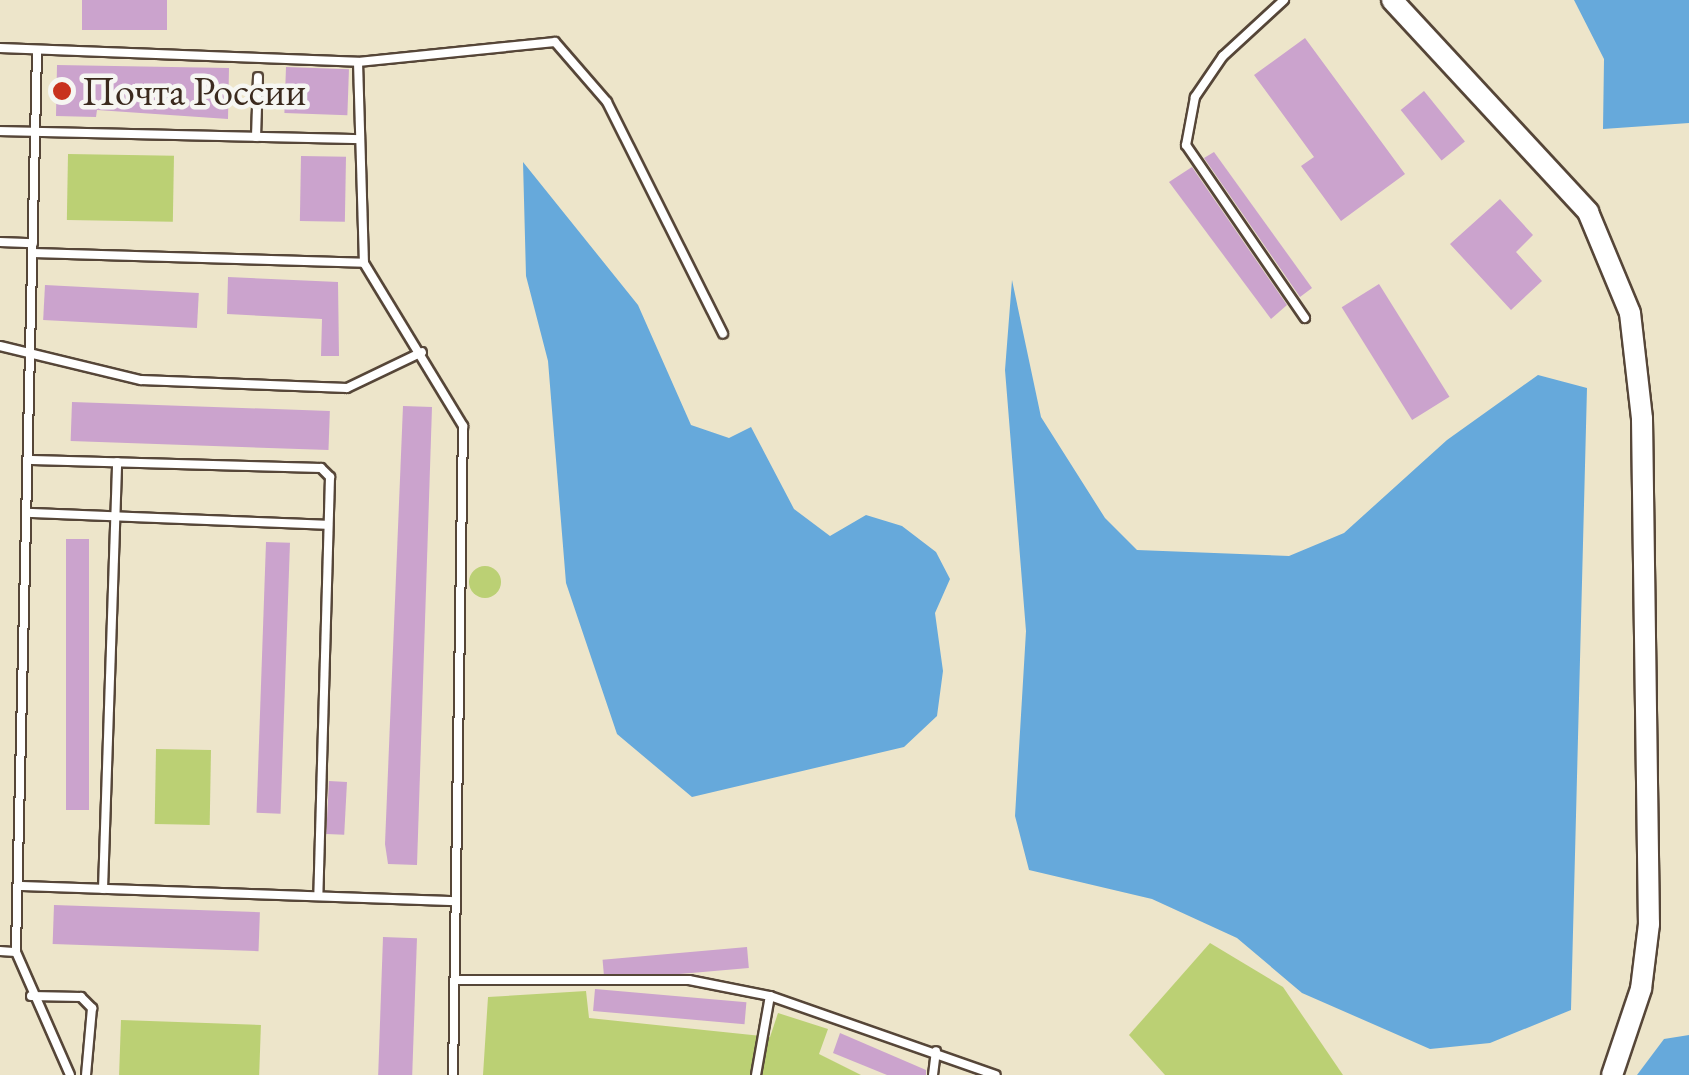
<!DOCTYPE html>
<html>
<head>
<meta charset="utf-8">
<style>
	body { margin:0 }
	#map { position:relative; width:1689px; height:1075px; overflow:hidden; background:#ede5ca; font-family:"EB Garamond",serif }
	div>[style] { position:absolute }
	.green>* { inset:0; background:#bbd074; transform-origin:0 0 }
	.round { border-radius:50% }
	.water>* { inset:0; background:#66a9db }
	.building>* { inset:0; background:#cba3cd; transform-origin:0 0 }
	.roads { filter:drop-shadow(2px 0 #564638) drop-shadow(-2px 0 #564638) drop-shadow(0 2px #564638) drop-shadow(0 -2px #564638) }
	.service>* { height:8px; margin:-4px; padding:0 4px; transform-origin:4px; border-radius:4px; background:#fff }
	.tertiary>* { height:20px; margin:-10px; padding:0 10px; transform-origin:10px; border-radius:10px; background:#fff }
	.dots>* { width:28px; height:28px; translate:-50% -50%; box-sizing:border-box; border:5px solid #f6f6f2; border-radius:50% }
	span { translate:-50% -50%; white-space:nowrap; text-align:center; line-height:1.15; -webkit-text-stroke:9px #f6f6f2; paint-order:stroke }
	.poi-label { font-size:40px; color:#3b2a1e }
	.left { translate:0 -50%; text-align:left }
</style>
</head>
<body>
<div id="map">
	<div class="green">
		<div style="left:68px;top:154px;width:106px;height:66px;rotate:1deg"></div>
		<div class="round" style="left:469px;top:566px;width:32px;height:32px"></div>
		<div style="left:156px;top:749px;width:55px;height:75px;rotate:1deg"></div>
		<div style="clip-path:polygon(1210px 943px,1283px 987px,1343px 1075px,1165px 1075px,1129px 1035px)"></div>
		<div style="clip-path:polygon(586px 991px,589px 1018px,770px 1037px,778px 1013px,828px 1029px,819px 1054px,861px 1075px,483px 1075px,488px 997px)"></div>
		<div style="left:121px;top:1020px;width:140px;height:55px;rotate:2deg"></div>
	</div>
	<div class="water">
		<div style="clip-path:polygon(1574px 0,1689px 0,1689px 123px,1603px 129px,1604px 59px)"></div>
		<div style="clip-path:polygon(523px 162px,638px 305px,691px 425px,729px 438px,751px 427px,794px 509px,830px 536px,866px 515px,902px 526px,936px 552px,950px 579px,935px 613px,943px 671px,937px 716px,904px 747px,692px 797px,617px 734px,566px 583px,548px 361px,526px 276px)"></div>
		<div style="clip-path:polygon(1012px 280px,1041px 417px,1105px 518px,1137px 550px,1289px 556px,1344px 533px,1447px 440px,1538px 375px,1587px 388px,1571px 1010px,1490px 1043px,1430px 1049px,1302px 993px,1237px 938px,1152px 899px,1029px 870px,1015px 816px,1026px 631px,1005px 370px)"></div>
		<div style="clip-path:polygon(1689px 1035px,1689px 1075px,1637px 1075px,1664px 1039px)"></div>
	</div>
	<div class="building">
		<div style="left:82px;top:0;width:85px;height:30px"></div>
		<div style="clip-path:polygon(1305px 38px,1405px 174px,1341px 221px,1301px 166px,1314px 157px,1254px 75px)"></div>
		<div style="clip-path:polygon(57px 65px,229px 68px,228px 119px,97px 110px,96px 117px,56px 116px)"></div>
		<div style="left:286px;top:67px;width:63px;height:46px;rotate:2deg"></div>
		<div style="left:1424px;top:91px;width:65px;height:30px;rotate:51deg"></div>
		<div style="clip-path:polygon(1214px 152px,1312px 288px,1300px 297px,1204px 158px)"></div>
		<div style="left:301px;top:156px;width:45px;height:65px;rotate:1deg"></div>
		<div style="clip-path:polygon(1192px 167px,1287px 305px,1271px 319px,1169px 182px)"></div>
		<div style="clip-path:polygon(1500px 199px,1533px 235px,1516px 252px,1542px 281px,1511px 310px,1450px 244px)"></div>
		<div style="clip-path:polygon(228px 277px,338px 282px,339px 356px,321px 356px,322px 319px,227px 314px)"></div>
		<div style="left:1379px;top:284px;width:133px;height:44px;rotate:58deg"></div>
		<div style="left:45px;top:285px;width:154px;height:35px;rotate:3deg"></div>
		<div style="left:72px;top:402px;width:258px;height:39px;rotate:2deg"></div>
		<div style="clip-path:polygon(403px 406px,432px 407px,417px 865px,388px 864px,385px 844px)"></div>
		<div style="left:66px;top:539px;width:23px;height:271px"></div>
		<div style="left:266px;top:542px;width:24px;height:271px;rotate:2deg"></div>
		<div style="left:329px;top:781px;width:18px;height:53px;rotate:3deg"></div>
		<div style="left:54px;top:905px;width:206px;height:39px;rotate:2deg"></div>
		<div style="left:383px;top:937px;width:34px;height:138px;rotate:2deg"></div>
		<div style="left:747px;top:947px;width:21px;height:145px;rotate:85deg"></div>
		<div style="left:595px;top:989px;width:152px;height:22px;rotate:5deg"></div>
		<div style="clip-path:polygon(840px 1033px,926px 1070px,926px 1075px,887px 1075px,833px 1053px)"></div>
	</div>
	<div class="roads">
		<div class="service">
			<div style="left:1284px;top:0;width:83px;rotate:137.4deg"></div>
			<div style="left:1223px;top:56px;width:50px;rotate:124.3deg"></div>
			<div style="left:1195px;top:97px;width:49px;rotate:100.6deg"></div>
			<div style="left:1186px;top:145px;width:210px;rotate:55.5deg"></div>
			<div style="left:0;top:48px;width:358px;rotate:2.2deg"></div>
			<div style="left:358px;top:62px;width:198px;rotate:-5.8deg"></div>
			<div style="left:555px;top:42px;width:79px;rotate:49.1deg"></div>
			<div style="left:607px;top:102px;width:259px;rotate:63.4deg"></div>
			<div style="left:37px;top:51px;width:901px;rotate:91.34deg"></div>
			<div style="left:16px;top:952px;width:134px;rotate:66.3deg"></div>
			<div style="left:358px;top:62px;width:201px;rotate:88.3deg"></div>
			<div style="left:364px;top:263px;width:191px;rotate:58.7deg"></div>
			<div style="left:463px;top:426px;width:649px;rotate:90.88deg"></div>
			<div style="left:0;top:131px;width:360px;rotate:1.3deg"></div>
			<div style="left:256px;top:137px;width:60px;rotate:-88.1deg"></div>
			<div style="left:0;top:242px;width:33px;rotate:2deg"></div>
			<div style="left:33px;top:253px;width:331px;rotate:1.7deg"></div>
			<div style="left:0;top:346px;width:145px;rotate:13.6deg"></div>
			<div style="left:141px;top:380px;width:206px;rotate:2.2deg"></div>
			<div style="left:347px;top:388px;width:83px;rotate:-25.6deg"></div>
			<div style="left:32px;top:460px;width:289px;rotate:1.6deg"></div>
			<div style="left:321px;top:468px;width:13px;rotate:45deg"></div>
			<div style="left:330px;top:477px;width:419px;rotate:91.6deg"></div>
			<div style="left:30px;top:513px;width:298px;rotate:2.3deg"></div>
			<div style="left:19px;top:886px;width:434px;rotate:2deg"></div>
			<div style="left:103px;top:889px;width:427px;rotate:-88.1deg"></div>
			<div style="left:0;top:951px;width:16px;rotate:4deg"></div>
			<div style="left:456px;top:980px;width:233px"></div>
			<div style="left:689px;top:980px;width:83px;rotate:11.2deg"></div>
			<div style="left:770px;top:996px;width:239px;rotate:19.3deg"></div>
			<div style="left:31px;top:996px;width:50px;rotate:1.1deg"></div>
			<div style="left:81px;top:997px;width:16px;rotate:45deg"></div>
			<div style="left:92px;top:1008px;width:67px;rotate:95.1deg"></div>
			<div style="left:756px;top:1075px;width:80px;rotate:-80deg"></div>
			<div style="left:933px;top:1075px;width:24px;rotate:-83deg"></div>
		</div>
		<div class="tertiary">
			<div style="left:1392px;top:0;width:289px;rotate:47.2deg"></div>
			<div style="left:1588px;top:212px;width:109px;rotate:67.4deg"></div>
			<div style="left:1630px;top:313px;width:107px;rotate:83.5deg"></div>
			<div style="left:1642px;top:419px;width:505px;rotate:89.21deg"></div>
			<div style="left:1649px;top:924px;width:65px;rotate:97deg"></div>
			<div style="left:1641px;top:989px;width:91px;rotate:108.6deg"></div>
		</div>
	</div>
	<div class="dots">
		<div style="left:62px;top:91px;background:#c8321e"></div>
	</div>
	<div class="poi-label">
		<span class="left" style="left:82px;top:91px">Почта России</span>
	</div>
</div>
</body>
</html>
